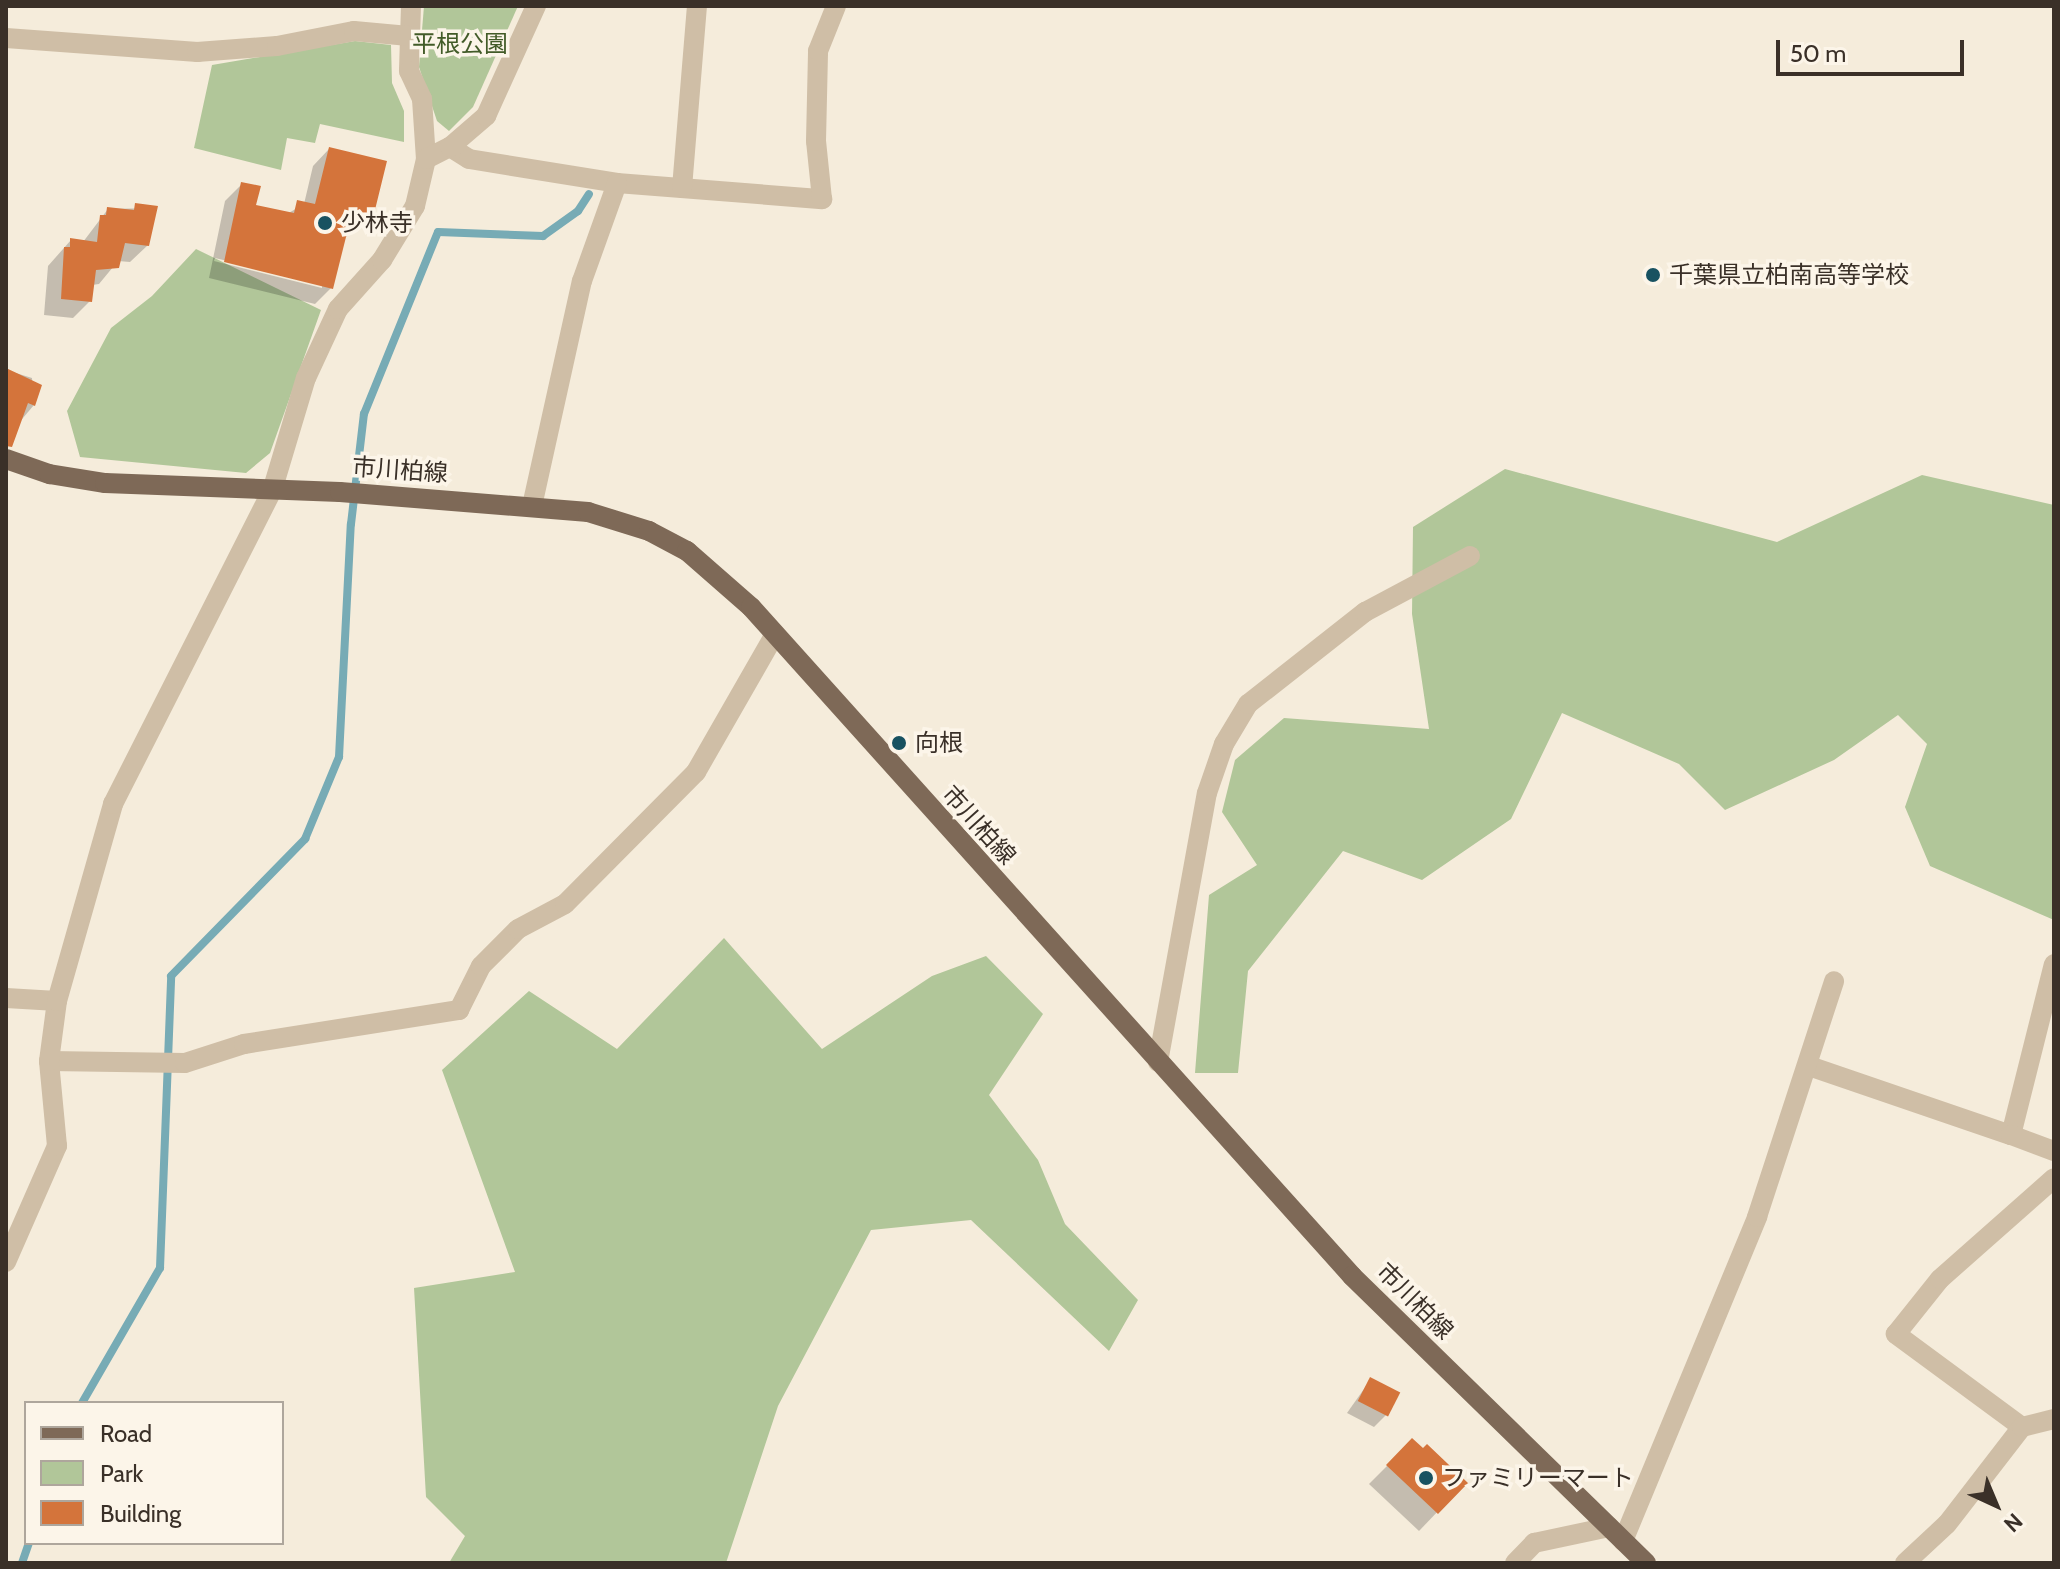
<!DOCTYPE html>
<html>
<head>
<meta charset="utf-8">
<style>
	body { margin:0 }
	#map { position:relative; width:2060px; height:1569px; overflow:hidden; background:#f5ecdb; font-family:Cabin,"Noto Sans JP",sans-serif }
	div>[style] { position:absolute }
	.green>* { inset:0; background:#b1c699 }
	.shadow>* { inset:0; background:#0003 }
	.stream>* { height:8px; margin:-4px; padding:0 4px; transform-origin:4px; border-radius:4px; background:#77abb5 }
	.building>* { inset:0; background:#d4743b; transform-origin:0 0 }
	.minor>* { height:20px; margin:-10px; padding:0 10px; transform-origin:10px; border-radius:10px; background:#cfbea6 }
	.tertiary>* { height:20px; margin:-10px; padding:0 10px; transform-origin:10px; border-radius:10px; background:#cfbea6 }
	.primary>* { height:20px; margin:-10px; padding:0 10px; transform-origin:10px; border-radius:10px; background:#7e6957 }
	.dots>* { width:22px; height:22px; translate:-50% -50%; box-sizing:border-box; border:4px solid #fcf5e9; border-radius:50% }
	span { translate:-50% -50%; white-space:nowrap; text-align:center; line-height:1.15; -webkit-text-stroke:7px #fcf5e9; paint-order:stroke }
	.park-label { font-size:24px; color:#425b28 }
	.poi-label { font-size:24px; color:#3a3028 }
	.left { translate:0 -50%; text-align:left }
	.street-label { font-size:24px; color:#3a3028 }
	.frame { position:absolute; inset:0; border:8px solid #3a3028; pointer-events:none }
	.legend { position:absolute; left:24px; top:1401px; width:260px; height:144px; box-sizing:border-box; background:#fcf5e9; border:2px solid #aea69c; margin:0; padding:10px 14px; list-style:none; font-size:24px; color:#3a3028 }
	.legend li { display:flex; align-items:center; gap:16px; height:40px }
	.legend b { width:40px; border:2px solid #aea69c }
	.north { position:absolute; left:1956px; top:1465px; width:80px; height:80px; -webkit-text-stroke:6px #fcf5e9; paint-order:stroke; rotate:136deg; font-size:22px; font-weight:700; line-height:32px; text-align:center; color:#3a3028 }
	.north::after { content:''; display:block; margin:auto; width:28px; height:36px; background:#3a3028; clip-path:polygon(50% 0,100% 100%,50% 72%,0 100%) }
	.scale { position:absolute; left:1776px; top:40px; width:188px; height:36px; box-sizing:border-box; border:4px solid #3a3028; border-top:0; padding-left:10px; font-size:24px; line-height:28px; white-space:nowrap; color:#3a3028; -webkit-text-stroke:6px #fcf5e9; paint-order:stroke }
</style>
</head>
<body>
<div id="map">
	<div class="green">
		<div style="clip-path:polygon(424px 6px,518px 6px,473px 107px,449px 131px,437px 121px,419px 67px)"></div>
		<div style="clip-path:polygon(355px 41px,391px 45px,392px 83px,404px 111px,404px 142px,320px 124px,315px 143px,287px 138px,281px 170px,194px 148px,212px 65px)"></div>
		<div style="clip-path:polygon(196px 249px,321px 310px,270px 453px,246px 473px,80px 457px,67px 411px,111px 328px,152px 296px)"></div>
		<div style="clip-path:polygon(1505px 469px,1777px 542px,1922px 475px,2054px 505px,2054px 920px,1930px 866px,1905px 807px,1927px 744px,1898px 715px,1834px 760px,1725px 810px,1679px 764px,1562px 713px,1511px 819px,1422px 880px,1343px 851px,1248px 971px,1238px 1073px,1195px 1073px,1209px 895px,1257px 865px,1222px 812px,1235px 760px,1284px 718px,1429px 729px,1412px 614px,1413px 527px)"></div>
		<div style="clip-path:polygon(724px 938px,822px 1049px,932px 976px,986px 956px,1043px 1014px,989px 1095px,1038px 1160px,1065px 1224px,1138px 1300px,1109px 1351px,971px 1220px,871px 1230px,778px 1406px,726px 1563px,449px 1563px,465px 1536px,426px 1497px,414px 1288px,515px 1272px,442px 1070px,529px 991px,617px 1049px)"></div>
	</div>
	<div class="shadow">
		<div style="clip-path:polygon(evenodd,329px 149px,371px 217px,343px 239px,331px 288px,315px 304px,209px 278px,225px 201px,242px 184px,254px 206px,287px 214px,304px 204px,313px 166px,329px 149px,215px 258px,322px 284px,322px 288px,214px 261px,215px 258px)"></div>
		<div style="clip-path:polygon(156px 208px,148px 245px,130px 262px,118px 261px,99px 284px,92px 285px,90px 301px,73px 318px,44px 315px,48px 266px,71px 240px,83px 242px,108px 209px)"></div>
		<div style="clip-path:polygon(6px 370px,32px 378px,34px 405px,6px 438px)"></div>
		<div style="clip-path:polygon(1371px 1379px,1386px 1415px,1374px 1427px,1347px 1413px)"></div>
		<div style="clip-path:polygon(1394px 1459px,1465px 1483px,1419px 1531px,1369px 1484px)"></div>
	</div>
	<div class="stream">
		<div style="left:82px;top:1403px;width:156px;rotate:-60deg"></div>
		<div style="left:160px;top:1268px;width:292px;rotate:-87.8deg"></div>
		<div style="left:171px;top:976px;width:192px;rotate:-45.6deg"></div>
		<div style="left:305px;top:839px;width:89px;rotate:-67.5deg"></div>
		<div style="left:339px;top:757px;width:233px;rotate:-87.1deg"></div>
		<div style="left:351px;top:524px;width:111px;rotate:-83.3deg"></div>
		<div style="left:364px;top:414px;width:196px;rotate:-67.9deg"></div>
		<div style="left:438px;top:232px;width:105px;rotate:2.2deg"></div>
		<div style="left:543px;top:236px;width:43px;rotate:-35.5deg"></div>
		<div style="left:578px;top:211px;width:20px;rotate:-57deg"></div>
		<div style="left:22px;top:1563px;width:21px;rotate:-71deg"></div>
	</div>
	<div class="building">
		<div style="clip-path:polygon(329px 147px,387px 161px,373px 218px,367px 224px,350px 221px,333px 289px,224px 262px,241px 182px,261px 186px,256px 205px,294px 213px,297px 200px,315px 204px)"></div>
		<div style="clip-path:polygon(135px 203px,158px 206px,149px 246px,125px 243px,119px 268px,96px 270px,92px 302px,61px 299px,64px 247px,70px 247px,70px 238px,97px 242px,100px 215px,106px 215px,107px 207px,134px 210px)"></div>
		<div style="clip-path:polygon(6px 368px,42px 385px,35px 406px,28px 403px,12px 447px,6px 446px)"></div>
		<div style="left:1370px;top:1377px;width:34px;height:27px;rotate:27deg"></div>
		<div style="clip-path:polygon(1412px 1438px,1423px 1448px,1427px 1444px,1468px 1483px,1438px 1514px,1386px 1465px)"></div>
	</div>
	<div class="minor">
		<div style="left:411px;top:6px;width:65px;rotate:91.8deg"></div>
		<div style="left:409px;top:71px;width:31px;rotate:65deg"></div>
		<div style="left:422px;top:99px;width:60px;rotate:86.2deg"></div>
		<div style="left:6px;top:38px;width:192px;rotate:4.2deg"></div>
		<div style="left:197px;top:52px;width:80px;rotate:-4.3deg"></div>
		<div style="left:277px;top:46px;width:78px;rotate:-11deg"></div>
		<div style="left:354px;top:31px;width:55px;rotate:5.2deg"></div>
		<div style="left:450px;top:147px;width:22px;rotate:32deg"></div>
		<div style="left:469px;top:159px;width:150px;rotate:9.2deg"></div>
		<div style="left:617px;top:183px;width:206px;rotate:4.5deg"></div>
		<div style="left:822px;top:199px;width:58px;rotate:-95.9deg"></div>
		<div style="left:816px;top:141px;width:90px;rotate:-88.7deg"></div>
		<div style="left:818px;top:51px;width:48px;rotate:-68.2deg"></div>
		<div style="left:682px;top:188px;width:183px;rotate:-85.3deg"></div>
		<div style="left:532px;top:506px;width:230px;rotate:-77.5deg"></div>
		<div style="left:582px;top:281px;width:104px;rotate:-70.3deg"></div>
		<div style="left:6px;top:998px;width:51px;rotate:3.4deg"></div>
		<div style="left:49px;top:1061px;width:136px;rotate:0.8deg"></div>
		<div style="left:185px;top:1063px;width:62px;rotate:-17.9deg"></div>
		<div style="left:244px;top:1044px;width:218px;rotate:-9deg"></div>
		<div style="left:459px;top:1010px;width:49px;rotate:-63.4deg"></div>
		<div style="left:481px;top:966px;width:52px;rotate:-45deg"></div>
		<div style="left:518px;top:929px;width:53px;rotate:-28deg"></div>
		<div style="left:565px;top:904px;width:186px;rotate:-45.2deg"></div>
		<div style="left:696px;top:772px;width:159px;rotate:-60.2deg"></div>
		<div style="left:1158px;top:1062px;width:273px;rotate:-79.7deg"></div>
		<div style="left:1207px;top:793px;width:52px;rotate:-70.9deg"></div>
		<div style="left:1224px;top:744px;width:47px;rotate:-59deg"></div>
		<div style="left:1248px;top:704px;width:149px;rotate:-38.2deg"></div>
		<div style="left:1365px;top:612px;width:119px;rotate:-28.1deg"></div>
		<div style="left:1809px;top:1066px;width:213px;rotate:18.9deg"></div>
		<div style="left:2011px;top:1135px;width:176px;rotate:-75.9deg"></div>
		<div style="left:2011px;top:1135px;width:46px;rotate:20.4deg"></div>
		<div style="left:6px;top:1262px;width:127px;rotate:-66.3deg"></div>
		<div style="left:57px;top:1146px;width:85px;rotate:-95.4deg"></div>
		<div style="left:49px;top:1061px;width:61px;rotate:-82.4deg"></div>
		<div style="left:57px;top:1001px;width:205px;rotate:-74.1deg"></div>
		<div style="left:113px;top:804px;width:351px;rotate:-63.1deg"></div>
		<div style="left:2022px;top:1427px;width:157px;rotate:-143.6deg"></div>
		<div style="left:1896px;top:1334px;width:70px;rotate:-51.3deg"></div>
		<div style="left:1940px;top:1279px;width:152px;rotate:-41.5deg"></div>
		<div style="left:1623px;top:1541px;width:351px;rotate:-67.5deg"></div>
		<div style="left:1757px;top:1217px;width:248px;rotate:-71.9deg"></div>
		<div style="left:1515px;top:1563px;width:28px;rotate:-46deg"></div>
		<div style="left:1534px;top:1543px;width:77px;rotate:-12deg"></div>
		<div style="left:1905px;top:1563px;width:57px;rotate:-42.9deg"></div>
		<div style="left:1947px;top:1524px;width:123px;rotate:-52.3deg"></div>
		<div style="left:2022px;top:1427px;width:33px;rotate:-14deg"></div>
	</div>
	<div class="tertiary">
		<div style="left:272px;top:491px;width:118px;rotate:-73.3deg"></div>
		<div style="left:306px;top:378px;width:76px;rotate:-65.1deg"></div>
		<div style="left:338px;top:309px;width:66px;rotate:-48.1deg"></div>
		<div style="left:382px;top:260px;width:63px;rotate:-58.6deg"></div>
		<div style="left:415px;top:206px;width:48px;rotate:-76.8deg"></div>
		<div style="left:426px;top:159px;width:27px;rotate:-27deg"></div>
		<div style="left:450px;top:147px;width:48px;rotate:-40.7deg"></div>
		<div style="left:486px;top:116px;width:121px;rotate:-65.6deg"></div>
	</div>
	<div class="primary">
		<div style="left:6px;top:459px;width:46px;rotate:19.2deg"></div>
		<div style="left:49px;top:474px;width:57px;rotate:9.1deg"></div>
		<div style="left:105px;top:483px;width:235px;rotate:2.2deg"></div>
		<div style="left:340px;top:492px;width:249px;rotate:4.6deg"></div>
		<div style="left:588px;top:512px;width:64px;rotate:17.3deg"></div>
		<div style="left:649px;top:531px;width:43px;rotate:27.8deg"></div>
		<div style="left:687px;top:551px;width:85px;rotate:41.2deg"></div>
		<div style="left:751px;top:607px;width:899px;rotate:48.06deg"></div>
		<div style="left:1352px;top:1276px;width:411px;rotate:44.3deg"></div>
	</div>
	<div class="dots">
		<div style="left:325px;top:223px;background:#185261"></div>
		<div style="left:1653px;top:275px;background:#185261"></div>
		<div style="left:899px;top:743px;background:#185261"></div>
		<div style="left:1426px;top:1478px;background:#185261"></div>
	</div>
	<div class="park-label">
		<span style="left:460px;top:44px">平根公園</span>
	</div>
	<div class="poi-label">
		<span class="left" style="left:341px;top:223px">少林寺</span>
		<span class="left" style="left:1669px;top:275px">千葉県立柏南高等学校</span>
		<span class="left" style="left:915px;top:743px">向根</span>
		<span class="left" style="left:1442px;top:1478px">ファミリーマート</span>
	</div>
	<div class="street-label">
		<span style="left:400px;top:470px;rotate:4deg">市川柏線</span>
		<span style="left:979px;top:825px;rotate:48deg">市川柏線</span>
		<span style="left:1415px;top:1301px;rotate:45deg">市川柏線</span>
	</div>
	<div class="frame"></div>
	<ul class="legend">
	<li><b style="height:10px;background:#7e6957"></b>Road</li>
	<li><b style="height:22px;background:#b1c699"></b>Park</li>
	<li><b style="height:22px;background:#d4743b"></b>Building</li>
	</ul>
	<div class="north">N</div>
	<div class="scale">50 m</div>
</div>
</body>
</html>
